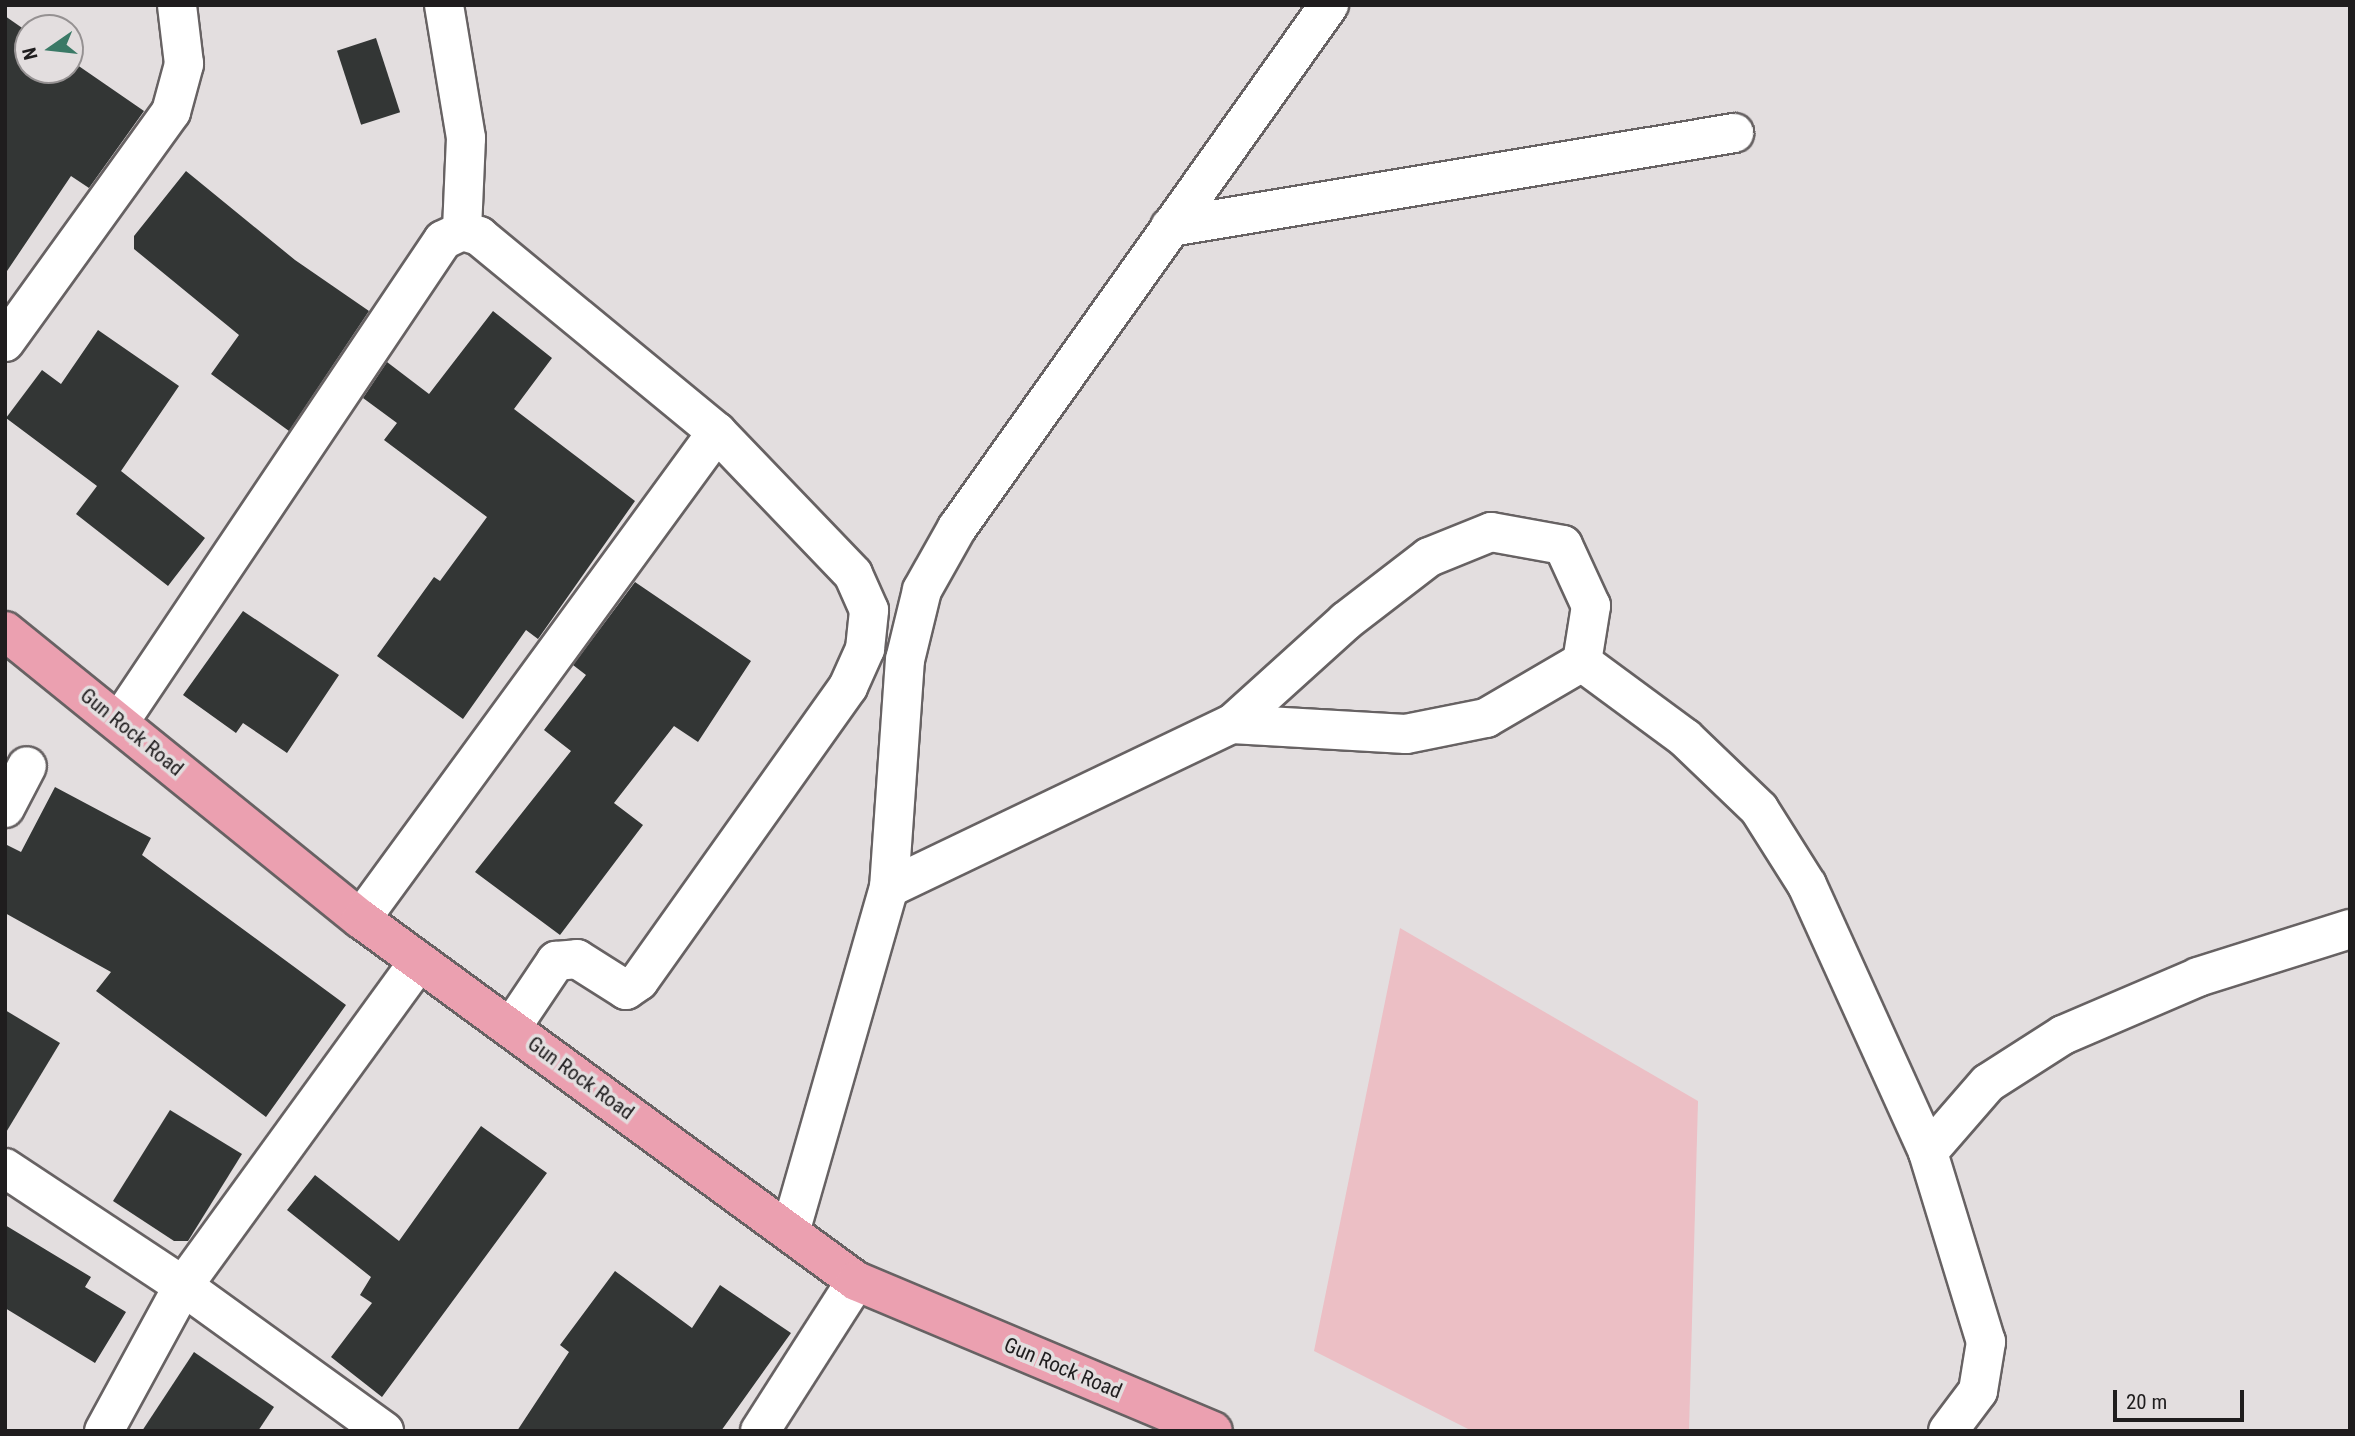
<!DOCTYPE html>
<html>
<head>
<meta charset="utf-8">
<style>
	body { margin:0 }
	#map { position:relative; width:2355px; height:1436px; overflow:hidden; background:#e3dedf; font-family:"Roboto Condensed",sans-serif }
	div>[style] { position:absolute }
	.green>* { inset:0; background:#ecbfc5 }
	.building>* { inset:0; background:#333635; transform-origin:0 0 }
	.roads { filter:drop-shadow(2px 0 #676263) drop-shadow(-2px 0 #676263) drop-shadow(0 2px #676263) drop-shadow(0 -2px #676263) }
	.minor>* { height:38px; margin:-19px; padding:0 19px; transform-origin:19px; border-radius:19px; background:#fff }
	.major>* { height:38px; margin:-19px; padding:0 19px; transform-origin:19px; border-radius:19px; background:#eba0b0 }
	span { translate:-50% -50%; white-space:nowrap; text-align:center; line-height:1.15; -webkit-text-stroke:7px #e3dedf; paint-order:stroke }
	.street-label { font-size:21px; color:#1f1d1e }
	.frame { position:absolute; inset:0; border:7px solid #1f1d1e; pointer-events:none }
	.north { position:absolute; left:14px; top:14px; width:70px; height:70px; box-sizing:border-box; background:#e3dedf; border:2px solid #959192; border-radius:50%; rotate:256deg; font-size:19px; font-weight:700; line-height:28px; text-align:center; color:#1f1d1e }
	.north::after { content:''; display:block; margin:auto; width:24px; height:32px; background:#3a7966; clip-path:polygon(50% 0,100% 100%,50% 72%,0 100%) }
	.scale { position:absolute; left:2113px; top:1390px; width:131px; height:32px; box-sizing:border-box; border:4px solid #1f1d1e; border-top:0; padding-left:9px; font-size:21px; line-height:24px; white-space:nowrap; color:#1f1d1e; -webkit-text-stroke:5px #e3dedf; paint-order:stroke }
</style>
</head>
<body>
<div id="map">
	<div class="green">
		<div style="clip-path:polygon(1400px 928px,1698px 1101px,1689px 1431px,1472px 1431px,1314px 1351px)"></div>
	</div>
	<div class="building">
		<div style="clip-path:polygon(5px 16px,28px 32px,28px 70px,70px 70px,70px 60px,144px 111px,89px 188px,71px 176px,5px 274px)"></div>
		<div style="left:376px;top:38px;width:78px;height:41px;rotate:72deg"></div>
		<div style="clip-path:polygon(186px 171px,295px 260px,369px 311px,289px 431px,211px 374px,239px 335px,134px 249px,134px 236px)"></div>
		<div style="clip-path:polygon(493px 311px,552px 358px,514px 409px,635px 501px,538px 639px,526px 630px,463px 719px,377px 656px,434px 577px,440px 581px,487px 517px,384px 440px,397px 423px,363px 398px,387px 362px,429px 394px)"></div>
		<div style="clip-path:polygon(98px 330px,179px 386px,121px 471px,205px 538px,168px 586px,76px 514px,97px 486px,6px 418px,42px 370px,61px 384px)"></div>
		<div style="clip-path:polygon(635px 582px,751px 661px,698px 742px,674px 726px,614px 803px,643px 825px,560px 935px,475px 872px,571px 751px,544px 730px,586px 675px,573px 665px)"></div>
		<div style="clip-path:polygon(243px 611px,339px 675px,287px 753px,243px 723px,236px 733px,183px 695px)"></div>
		<div style="clip-path:polygon(55px 787px,151px 838px,142px 855px,346px 1005px,266px 1117px,96px 991px,111px 972px,5px 913px,5px 844px,21px 852px)"></div>
		<div style="clip-path:polygon(5px 1010px,60px 1043px,5px 1134px)"></div>
		<div style="clip-path:polygon(170px 1110px,242px 1154px,188px 1241px,174px 1241px,113px 1201px)"></div>
		<div style="clip-path:polygon(481px 1126px,547px 1173px,382px 1397px,331px 1357px,372px 1303px,360px 1295px,371px 1277px,287px 1210px,315px 1175px,399px 1241px)"></div>
		<div style="clip-path:polygon(5px 1225px,91px 1277px,85px 1287px,126px 1312px,95px 1363px,5px 1308px)"></div>
		<div style="clip-path:polygon(615px 1271px,692px 1328px,720px 1285px,791px 1333px,721px 1431px,517px 1431px,569px 1352px,560px 1345px)"></div>
		<div style="clip-path:polygon(194px 1352px,274px 1407px,258px 1431px,142px 1431px)"></div>
	</div>
	<div class="roads">
		<div class="minor">
			<div style="left:444px;top:5px;width:135px;rotate:80.6deg"></div>
			<div style="left:466px;top:138px;width:93px;rotate:92.5deg"></div>
			<div style="left:1170px;top:227px;width:572px;rotate:-9.46deg"></div>
			<div style="left:5px;top:342px;width:284px;rotate:-54.2deg"></div>
			<div style="left:171px;top:112px;width:50px;rotate:-74.8deg"></div>
			<div style="left:184px;top:64px;width:59px;rotate:-96.8deg"></div>
			<div style="left:1582px;top:662px;width:128px;rotate:36.4deg"></div>
			<div style="left:1685px;top:738px;width:103px;rotate:43.8deg"></div>
			<div style="left:1759px;top:809px;width:90px;rotate:57.7deg"></div>
			<div style="left:1807px;top:885px;width:293px;rotate:65.6deg"></div>
			<div style="left:120px;top:721px;width:579px;rotate:-56.12deg"></div>
			<div style="left:443px;top:240px;width:21px;rotate:-25deg"></div>
			<div style="left:462px;top:231px;width:18px;rotate:16deg"></div>
			<div style="left:479px;top:236px;width:308px;rotate:39.5deg"></div>
			<div style="left:717px;top:432px;width:603px;rotate:126.17deg"></div>
			<div style="left:5px;top:808px;width:47px;rotate:-62.4deg"></div>
			<div style="left:889px;top:888px;width:380px;rotate:-25.6deg"></div>
			<div style="left:1232px;top:724px;width:174px;rotate:3.3deg"></div>
			<div style="left:1406px;top:734px;width:82px;rotate:-11.3deg"></div>
			<div style="left:1486px;top:718px;width:111px;rotate:-30.3deg"></div>
			<div style="left:1582px;top:662px;width:57px;rotate:-80.9deg"></div>
			<div style="left:1591px;top:606px;width:67px;rotate:-114.7deg"></div>
			<div style="left:1563px;top:545px;width:73px;rotate:-169.8deg"></div>
			<div style="left:1491px;top:532px;width:67px;rotate:158deg"></div>
			<div style="left:1429px;top:557px;width:105px;rotate:142.4deg"></div>
			<div style="left:1346px;top:621px;width:154px;rotate:137.9deg"></div>
			<div style="left:511px;top:1028px;width:81px;rotate:-56.1deg"></div>
			<div style="left:556px;top:961px;width:21px;rotate:-5deg"></div>
			<div style="left:577px;top:959px;width:58px;rotate:32.3deg"></div>
			<div style="left:626px;top:990px;width:16px;rotate:-35deg"></div>
			<div style="left:639px;top:981px;width:361px;rotate:-54.6deg"></div>
			<div style="left:848px;top:687px;width:42px;rotate:-65.9deg"></div>
			<div style="left:865px;top:649px;width:39px;rotate:-84deg"></div>
			<div style="left:869px;top:610px;width:39px;rotate:-114deg"></div>
			<div style="left:853px;top:574px;width:197px;rotate:-133.8deg"></div>
			<div style="left:5px;top:1168px;width:214px;rotate:33.5deg"></div>
			<div style="left:183px;top:1286px;width:248px;rotate:35.8deg"></div>
			<div style="left:791px;top:1229px;width:355px;rotate:-74deg"></div>
			<div style="left:889px;top:888px;width:229px;rotate:-86deg"></div>
			<div style="left:905px;top:660px;width:72px;rotate:-76.3deg"></div>
			<div style="left:922px;top:590px;width:71px;rotate:-60.6deg"></div>
			<div style="left:957px;top:528px;width:642px;rotate:-54.58deg"></div>
			<div style="left:104px;top:1431px;width:165px;rotate:-61.4deg"></div>
			<div style="left:183px;top:1286px;width:400px;rotate:-54deg"></div>
			<div style="left:760px;top:1431px;width:178px;rotate:-57.4deg"></div>
			<div style="left:1948px;top:1431px;width:50px;rotate:-53.1deg"></div>
			<div style="left:1978px;top:1391px;width:50px;rotate:-80.7deg"></div>
			<div style="left:1986px;top:1342px;width:199px;rotate:-107deg"></div>
			<div style="left:1928px;top:1152px;width:91px;rotate:-49deg"></div>
			<div style="left:1988px;top:1083px;width:89px;rotate:-32.6deg"></div>
			<div style="left:2063px;top:1035px;width:147px;rotate:-23.2deg"></div>
			<div style="left:2198px;top:977px;width:159px;rotate:-17.5deg"></div>
		</div>
		<div class="major">
			<div style="left:5px;top:631px;width:458px;rotate:39deg"></div>
			<div style="left:361px;top:919px;width:613px;rotate:36.18deg"></div>
			<div style="left:856px;top:1281px;width:387px;rotate:22.8deg"></div>
		</div>
	</div>
	<div class="street-label">
		<span style="left:132px;top:732px;rotate:39deg">Gun Rock Road</span>
		<span style="left:581px;top:1078px;rotate:36deg">Gun Rock Road</span>
		<span style="left:1063px;top:1368px;rotate:23deg">Gun Rock Road</span>
	</div>
	<div class="frame"></div>
	<div class="north">N</div>
	<div class="scale">20 m</div>
</div>
</body>
</html>
